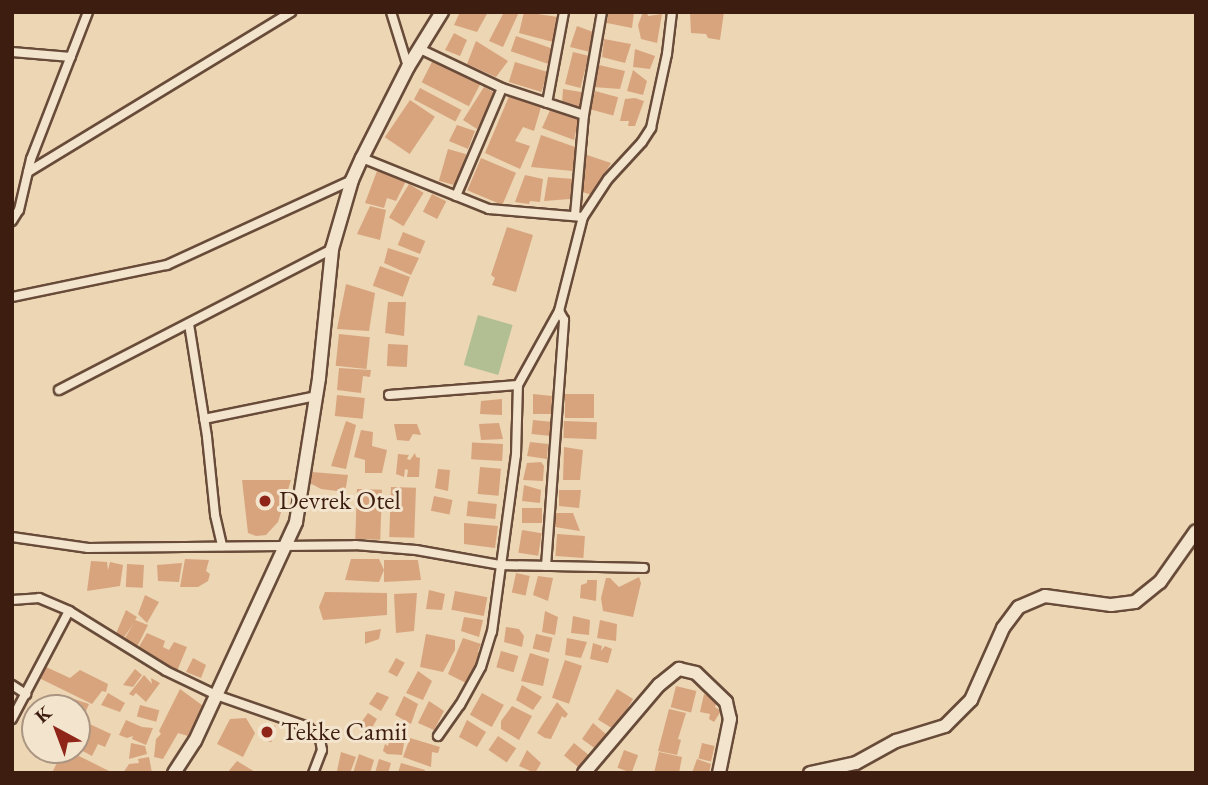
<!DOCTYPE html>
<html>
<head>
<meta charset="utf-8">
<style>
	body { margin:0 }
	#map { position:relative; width:1208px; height:785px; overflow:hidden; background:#ecd6b4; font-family:"EB Garamond",serif }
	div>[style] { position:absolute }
	.green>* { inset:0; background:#b1bf92; transform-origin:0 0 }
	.building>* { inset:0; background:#d8a47e; transform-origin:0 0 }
	.roads { filter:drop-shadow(2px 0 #684b39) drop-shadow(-2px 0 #684b39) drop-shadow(0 2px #684b39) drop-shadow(0 -2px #684b39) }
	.street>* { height:8px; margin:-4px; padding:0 4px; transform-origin:4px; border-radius:4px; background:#f3e4ce }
	.secondary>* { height:12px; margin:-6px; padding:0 6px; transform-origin:6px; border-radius:6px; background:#f3e4ce }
	.dots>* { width:19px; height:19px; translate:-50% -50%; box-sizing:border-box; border:4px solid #f3e4ce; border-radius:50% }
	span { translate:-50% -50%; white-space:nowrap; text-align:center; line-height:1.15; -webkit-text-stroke:6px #f3e4ce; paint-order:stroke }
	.poi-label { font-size:26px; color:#3c1d10 }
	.left { translate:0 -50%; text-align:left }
	.frame { position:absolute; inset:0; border:14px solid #3c1d10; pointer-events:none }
	.north { position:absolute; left:21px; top:694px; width:70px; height:70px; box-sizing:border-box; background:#f3e4ce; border:2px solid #aa9482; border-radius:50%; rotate:319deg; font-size:19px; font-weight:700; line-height:28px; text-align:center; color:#3c1d10 }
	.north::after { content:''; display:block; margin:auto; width:24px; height:32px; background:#8f2418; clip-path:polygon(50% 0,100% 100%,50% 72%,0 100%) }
</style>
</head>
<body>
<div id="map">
	<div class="green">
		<div style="left:478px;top:315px;width:36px;height:52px;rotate:16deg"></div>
	</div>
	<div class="building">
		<div style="clip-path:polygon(460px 12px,488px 12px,477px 32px,454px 25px)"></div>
		<div style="clip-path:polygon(504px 12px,519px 12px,503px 47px,489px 41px)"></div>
		<div style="clip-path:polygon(524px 12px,558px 17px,553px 42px,519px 33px)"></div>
		<div style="clip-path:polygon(608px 12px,634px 12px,632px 28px,607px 23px)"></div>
		<div style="clip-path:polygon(643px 12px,647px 12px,648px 16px,662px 14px,657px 43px,641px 39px,638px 25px)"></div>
		<div style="clip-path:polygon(708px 12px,724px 12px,720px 40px,708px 38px,706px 34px,691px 33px,690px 13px)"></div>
		<div style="clip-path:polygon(577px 26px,593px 32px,590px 52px,570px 47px)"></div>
		<div style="clip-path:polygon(454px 33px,467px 40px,460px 56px,445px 50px)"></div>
		<div style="left:516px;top:36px;width:39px;height:16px;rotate:19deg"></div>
		<div style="clip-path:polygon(604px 39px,631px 44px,625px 63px,602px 57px)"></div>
		<div style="clip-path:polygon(476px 41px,508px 61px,496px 77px,467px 64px)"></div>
		<div style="clip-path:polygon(635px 49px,655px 56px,650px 69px,633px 67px)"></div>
		<div style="left:573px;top:52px;width:16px;height:33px;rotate:14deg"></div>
		<div style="left:433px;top:60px;width:53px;height:25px;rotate:27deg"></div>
		<div style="left:515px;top:62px;width:34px;height:21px;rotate:17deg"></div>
		<div style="clip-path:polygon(599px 65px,625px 71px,620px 89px,593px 87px)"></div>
		<div style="clip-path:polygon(633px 70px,647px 81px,643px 95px,627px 91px)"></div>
		<div style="clip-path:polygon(484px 87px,495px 93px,477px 129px,463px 120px)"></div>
		<div style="left:420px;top:88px;width:47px;height:13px;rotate:28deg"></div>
		<div style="clip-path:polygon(563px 89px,581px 92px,581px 108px,562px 104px)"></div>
		<div style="left:595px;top:91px;width:24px;height:19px;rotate:15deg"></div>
		<div style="clip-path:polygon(510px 94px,541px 107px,534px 131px,523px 127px,515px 141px,530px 146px,520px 169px,485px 153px)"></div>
		<div style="clip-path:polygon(635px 98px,644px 101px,635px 126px,628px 126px,629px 121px,620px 121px,625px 99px)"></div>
		<div style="left:410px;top:100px;width:30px;height:45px;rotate:34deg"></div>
		<div style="clip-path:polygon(551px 108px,579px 118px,574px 140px,542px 128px)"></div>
		<div style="clip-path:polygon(457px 125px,475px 131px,468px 149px,449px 141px)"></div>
		<div style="clip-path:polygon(541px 135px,578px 148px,573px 171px,531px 167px)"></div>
		<div style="left:448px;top:149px;width:19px;height:33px;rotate:16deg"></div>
		<div style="clip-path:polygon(587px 155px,611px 163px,592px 195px,579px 191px)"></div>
		<div style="left:481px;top:158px;width:38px;height:35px;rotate:23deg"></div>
		<div style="clip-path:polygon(377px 171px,406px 181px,396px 201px,387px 198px,384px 208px,365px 203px)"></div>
		<div style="clip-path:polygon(525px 175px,543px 179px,540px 202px,530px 201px,529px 204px,515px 202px)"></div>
		<div style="clip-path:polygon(548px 177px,574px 179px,570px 199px,544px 201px)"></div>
		<div style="left:409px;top:184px;width:17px;height:39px;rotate:31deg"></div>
		<div style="left:432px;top:194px;width:16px;height:20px;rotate:27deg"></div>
		<div style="clip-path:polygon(370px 206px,386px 210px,380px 240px,357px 234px)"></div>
		<div style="clip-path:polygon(507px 227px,533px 235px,516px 292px,492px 285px,495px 278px,491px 275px)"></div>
		<div style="left:403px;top:232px;width:24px;height:14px;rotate:22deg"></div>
		<div style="clip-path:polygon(388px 248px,419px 258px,411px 275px,384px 263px)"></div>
		<div style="left:380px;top:266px;width:32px;height:21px;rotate:20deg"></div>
		<div style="clip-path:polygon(346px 284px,375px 293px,369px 331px,337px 329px)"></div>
		<div style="clip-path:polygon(388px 302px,406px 302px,404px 336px,385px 333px)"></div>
		<div style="left:339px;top:334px;width:31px;height:32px;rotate:6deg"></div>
		<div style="left:408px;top:345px;width:22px;height:20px;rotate:93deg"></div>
		<div style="clip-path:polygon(339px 368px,371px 370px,370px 377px,363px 376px,361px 393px,337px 390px)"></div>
		<div style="clip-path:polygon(533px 394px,552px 396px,551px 414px,533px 414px)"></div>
		<div style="left:565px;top:394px;width:29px;height:24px"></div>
		<div style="left:337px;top:395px;width:28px;height:21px;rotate:6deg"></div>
		<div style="clip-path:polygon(502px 399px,502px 415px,480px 414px,481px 401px)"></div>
		<div style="left:533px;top:420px;width:20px;height:14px;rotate:6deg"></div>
		<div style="clip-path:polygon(346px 421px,356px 425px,346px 469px,331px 466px)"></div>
		<div style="left:564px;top:421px;width:33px;height:17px;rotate:2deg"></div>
		<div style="clip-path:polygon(499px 423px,503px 439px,481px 440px,479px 424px)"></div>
		<div style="clip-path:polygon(394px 424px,417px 424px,421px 435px,413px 434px,409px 441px,397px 440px)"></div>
		<div style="clip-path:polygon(361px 430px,373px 432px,372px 446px,387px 450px,382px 473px,365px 473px,365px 460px,354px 457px)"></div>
		<div style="clip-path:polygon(530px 442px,548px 444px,547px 459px,527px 456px)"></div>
		<div style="left:503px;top:444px;width:17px;height:31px;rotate:93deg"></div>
		<div style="clip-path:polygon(564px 447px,583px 450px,580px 480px,563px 480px)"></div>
		<div style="clip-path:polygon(415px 453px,416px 457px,420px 458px,419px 477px,407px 477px,408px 470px,405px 469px,404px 477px,396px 474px,398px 454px,409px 455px,407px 459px,410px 460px)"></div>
		<div style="clip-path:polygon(541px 462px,544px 466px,543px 481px,523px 480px,527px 463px)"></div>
		<div style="left:480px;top:467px;width:21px;height:27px;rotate:5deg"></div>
		<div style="clip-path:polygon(438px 469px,450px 470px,448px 491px,435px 488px)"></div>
		<div style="clip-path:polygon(312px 472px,348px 475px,345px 492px,321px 489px,308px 482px)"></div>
		<div style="clip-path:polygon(242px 480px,291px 480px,278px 522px,266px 535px,256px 536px,248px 533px)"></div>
		<div style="clip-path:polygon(524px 485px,541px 490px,540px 503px,522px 501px)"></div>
		<div style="left:391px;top:487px;width:25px;height:50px;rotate:2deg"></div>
		<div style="left:357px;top:489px;width:25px;height:50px;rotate:2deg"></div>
		<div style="clip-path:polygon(559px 490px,581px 490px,579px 508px,559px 506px)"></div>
		<div style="left:434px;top:496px;width:19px;height:15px;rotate:12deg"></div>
		<div style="left:468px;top:501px;width:29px;height:15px;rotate:6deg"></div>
		<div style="left:522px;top:508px;width:20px;height:15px"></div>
		<div style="clip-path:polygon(555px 513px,573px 513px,580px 531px,555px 527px)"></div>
		<div style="clip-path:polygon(464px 523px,498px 526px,495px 548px,464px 544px)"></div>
		<div style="left:522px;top:530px;width:20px;height:23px;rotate:9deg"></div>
		<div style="left:557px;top:534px;width:28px;height:22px;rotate:4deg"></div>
		<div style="clip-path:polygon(185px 559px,209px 560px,206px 571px,210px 574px,208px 581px,198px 587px,180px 587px)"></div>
		<div style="clip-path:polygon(351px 559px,379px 559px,384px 570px,379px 582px,345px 580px)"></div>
		<div style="clip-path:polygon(384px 560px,418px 560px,421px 580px,384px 582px)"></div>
		<div style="clip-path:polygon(91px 561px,107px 562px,108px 570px,110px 562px,123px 565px,120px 586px,87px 591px)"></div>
		<div style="clip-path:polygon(182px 563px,179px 582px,158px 581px,157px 565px)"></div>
		<div style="left:127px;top:564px;width:17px;height:23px;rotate:3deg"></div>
		<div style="left:516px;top:573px;width:14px;height:20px;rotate:12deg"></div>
		<div style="clip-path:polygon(538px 576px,553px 578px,548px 601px,533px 595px)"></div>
		<div style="clip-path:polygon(639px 577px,641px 583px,633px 617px,603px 611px,601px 598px,606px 578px,610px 578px,619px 587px)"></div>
		<div style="clip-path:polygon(587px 580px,597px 580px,596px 601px,580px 598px,581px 585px,587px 583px)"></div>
		<div style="clip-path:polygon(429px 590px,445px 594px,442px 610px,426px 609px)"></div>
		<div style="left:455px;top:591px;width:33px;height:19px;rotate:11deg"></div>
		<div style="clip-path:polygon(325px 592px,387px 593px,387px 615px,323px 620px,319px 607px)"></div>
		<div style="clip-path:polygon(417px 593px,414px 631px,396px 633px,394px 594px)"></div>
		<div style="clip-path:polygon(145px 595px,159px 602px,147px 623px,138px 614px)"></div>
		<div style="clip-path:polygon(126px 610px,137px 617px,135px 620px,148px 625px,136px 649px,123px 641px,134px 623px,122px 640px,115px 636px)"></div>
		<div style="clip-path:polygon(545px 611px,558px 617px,555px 635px,542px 632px)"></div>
		<div style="clip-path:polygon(573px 616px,590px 620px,589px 635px,571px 633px)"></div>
		<div style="clip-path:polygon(464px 617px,483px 620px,479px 637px,461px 631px)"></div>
		<div style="clip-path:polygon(600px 620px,617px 624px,616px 641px,597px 638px)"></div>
		<div style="clip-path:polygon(506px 627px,519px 629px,524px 636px,522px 647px,504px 642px)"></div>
		<div style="clip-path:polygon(381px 629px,379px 639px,365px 644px,365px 632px)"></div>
		<div style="clip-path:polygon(147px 633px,165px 641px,163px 647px,169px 650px,174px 642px,187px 647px,177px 671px,137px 650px)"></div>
		<div style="clip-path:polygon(426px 634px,455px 640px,455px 650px,443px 672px,420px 667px)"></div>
		<div style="left:536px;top:634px;width:17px;height:15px;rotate:13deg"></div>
		<div style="clip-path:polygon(463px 638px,481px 644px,478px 651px,481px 655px,466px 683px,448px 674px)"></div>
		<div style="clip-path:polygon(567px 638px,587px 642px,581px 658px,565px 655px)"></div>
		<div style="clip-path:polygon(593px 643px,602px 646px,601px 651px,605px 646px,612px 649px,608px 663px,590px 659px)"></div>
		<div style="left:501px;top:651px;width:18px;height:17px;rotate:16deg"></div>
		<div style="clip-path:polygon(530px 653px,549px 659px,543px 686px,521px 681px)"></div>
		<div style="clip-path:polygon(193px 658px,206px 665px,201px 678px,186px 672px)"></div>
		<div style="left:396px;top:658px;width:10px;height:16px;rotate:29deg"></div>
		<div style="left:565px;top:660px;width:18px;height:40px;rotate:19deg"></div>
		<div style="clip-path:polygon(44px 666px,70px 678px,80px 670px,108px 684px,106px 692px,102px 691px,92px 704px,37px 677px)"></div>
		<div style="clip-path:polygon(135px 669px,142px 675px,133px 687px,123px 685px)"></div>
		<div style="clip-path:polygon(418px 671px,432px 681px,423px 700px,406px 693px)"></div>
		<div style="clip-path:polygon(144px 675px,152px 684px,151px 678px,160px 683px,146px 702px,136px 693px,133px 696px,129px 694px)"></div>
		<div style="clip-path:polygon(522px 685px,542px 697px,533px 710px,516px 700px)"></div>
		<div style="left:676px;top:686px;width:21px;height:22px;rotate:14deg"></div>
		<div style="clip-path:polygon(180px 689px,206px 708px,188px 736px,178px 733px,163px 759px,154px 757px,156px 739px,161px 734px,159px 731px)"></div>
		<div style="left:617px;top:689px;width:19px;height:36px;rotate:32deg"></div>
		<div style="clip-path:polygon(377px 692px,389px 697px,381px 711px,369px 704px)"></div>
		<div style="clip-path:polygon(108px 693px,125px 703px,120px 712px,101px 705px)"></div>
		<div style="left:482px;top:693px;width:25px;height:25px;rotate:29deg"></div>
		<div style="clip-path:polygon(704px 694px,717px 701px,715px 707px,721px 711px,714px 722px,709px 719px,710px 714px,700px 712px)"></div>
		<div style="clip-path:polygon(404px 696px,418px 704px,411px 724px,395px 715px)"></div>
		<div style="clip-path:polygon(68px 697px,89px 704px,85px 713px,77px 708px,61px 708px)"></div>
		<div style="clip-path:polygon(429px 701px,444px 711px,434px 730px,418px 723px)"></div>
		<div style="clip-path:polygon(557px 702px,568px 714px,565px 718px,562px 716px,551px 739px,545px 738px,537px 733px)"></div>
		<div style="left:140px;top:705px;width:20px;height:12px;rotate:15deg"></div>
		<div style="clip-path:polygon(512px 706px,532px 716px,519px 740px,501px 729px,501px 721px)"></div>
		<div style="clip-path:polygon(669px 709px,686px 713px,678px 739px,681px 740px,677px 755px,658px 751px)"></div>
		<div style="clip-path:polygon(368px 713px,377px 719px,369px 733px,358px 727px)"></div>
		<div style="clip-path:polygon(246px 718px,255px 733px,243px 757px,217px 744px,230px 719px)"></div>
		<div style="clip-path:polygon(81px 720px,111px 734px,105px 747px,98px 744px,92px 756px,77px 748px,77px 723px,80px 724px)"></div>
		<div style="clip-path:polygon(126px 720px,142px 727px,153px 728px,146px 745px,132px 739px,133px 736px,127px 738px,119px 735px)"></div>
		<div style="clip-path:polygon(467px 720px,486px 732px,477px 747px,459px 737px)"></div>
		<div style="left:265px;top:723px;width:11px;height:17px;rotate:15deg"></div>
		<div style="clip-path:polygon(593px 723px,607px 735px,597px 750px,582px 739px)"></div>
		<div style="clip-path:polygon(399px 734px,405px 737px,402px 755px,387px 754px,383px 751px,385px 744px,388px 746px,389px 741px)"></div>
		<div style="left:498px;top:736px;width:22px;height:17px;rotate:34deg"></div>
		<div style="clip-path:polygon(410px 738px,440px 747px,438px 753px,432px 752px,431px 767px,403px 757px)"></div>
		<div style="clip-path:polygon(131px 743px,145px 746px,147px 754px,129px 759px)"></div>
		<div style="left:574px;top:743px;width:21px;height:16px;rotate:39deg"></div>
		<div style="left:702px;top:743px;width:13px;height:16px;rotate:13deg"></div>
		<div style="clip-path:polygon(63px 750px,67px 750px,113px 773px,53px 771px)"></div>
		<div style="clip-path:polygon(527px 750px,541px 763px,535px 773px,519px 766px)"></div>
		<div style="left:624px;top:750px;width:15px;height:19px;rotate:20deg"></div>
		<div style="clip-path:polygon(341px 752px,356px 757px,350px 773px,337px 771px)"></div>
		<div style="clip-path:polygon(659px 752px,682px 757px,679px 773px,654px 773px)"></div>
		<div style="clip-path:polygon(359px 754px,374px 760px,370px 773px,353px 773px)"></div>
		<div style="clip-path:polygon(149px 757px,152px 773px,123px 773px,129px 764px,139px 763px,138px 759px)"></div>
		<div style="clip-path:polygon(379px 759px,391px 763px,388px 773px,375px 773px)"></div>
		<div style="clip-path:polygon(697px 759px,711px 764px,709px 773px,692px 773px)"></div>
		<div style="clip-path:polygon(237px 761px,257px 773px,227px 773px)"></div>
		<div style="clip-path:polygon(401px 763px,425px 770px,424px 773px,398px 773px)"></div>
	</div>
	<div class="roads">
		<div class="street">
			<div style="left:391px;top:12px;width:58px;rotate:72.8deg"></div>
			<div style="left:420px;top:49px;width:91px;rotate:25.4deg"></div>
			<div style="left:502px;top:88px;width:86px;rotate:18.2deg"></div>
			<div style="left:12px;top:52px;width:59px;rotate:4.8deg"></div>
			<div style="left:547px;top:103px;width:93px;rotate:-79.4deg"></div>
			<div style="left:362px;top:158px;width:137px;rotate:21.9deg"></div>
			<div style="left:489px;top:209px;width:94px;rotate:4.9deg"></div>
			<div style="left:28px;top:172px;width:308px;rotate:-31.3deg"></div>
			<div style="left:456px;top:196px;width:117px;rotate:-66.9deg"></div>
			<div style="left:575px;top:215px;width:100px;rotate:-84.9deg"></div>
			<div style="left:584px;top:115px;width:105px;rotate:-80.1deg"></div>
			<div style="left:12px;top:221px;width:13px;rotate:-58deg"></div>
			<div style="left:19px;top:210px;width:52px;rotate:-76.8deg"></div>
			<div style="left:31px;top:159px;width:158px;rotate:-68.8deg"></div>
			<div style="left:12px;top:297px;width:158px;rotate:-11.7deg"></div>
			<div style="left:167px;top:265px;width:204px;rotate:-24.7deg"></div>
			<div style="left:189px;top:324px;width:114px;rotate:80.9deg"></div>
			<div style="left:207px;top:437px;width:78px;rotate:84.1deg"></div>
			<div style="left:215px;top:515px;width:32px;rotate:77deg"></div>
			<div style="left:59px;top:390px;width:307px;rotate:-27.3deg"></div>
			<div style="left:389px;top:395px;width:129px;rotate:-4.4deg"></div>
			<div style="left:204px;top:419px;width:114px;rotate:-11.6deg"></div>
			<div style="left:12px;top:537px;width:77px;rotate:8.2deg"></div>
			<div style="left:88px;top:548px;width:267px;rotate:-0.6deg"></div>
			<div style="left:355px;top:545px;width:61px;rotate:4.7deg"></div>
			<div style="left:416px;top:550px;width:85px;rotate:10.1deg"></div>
			<div style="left:500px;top:565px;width:144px;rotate:1.2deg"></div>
			<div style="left:546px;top:566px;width:247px;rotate:-85.8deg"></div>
			<div style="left:564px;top:320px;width:10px;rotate:-119deg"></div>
			<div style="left:12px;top:600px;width:27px;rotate:-4deg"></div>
			<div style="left:39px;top:598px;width:33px;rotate:23deg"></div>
			<div style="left:12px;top:685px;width:17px;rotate:33deg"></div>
			<div style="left:12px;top:719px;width:122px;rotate:-62.2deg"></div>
			<div style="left:69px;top:611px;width:114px;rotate:31.7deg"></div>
			<div style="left:166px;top:671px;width:55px;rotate:25.6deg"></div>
			<div style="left:216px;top:695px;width:97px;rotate:19.2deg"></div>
			<div style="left:308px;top:727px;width:17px;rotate:45deg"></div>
			<div style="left:320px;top:739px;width:11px;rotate:80deg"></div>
			<div style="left:322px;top:750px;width:25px;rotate:111deg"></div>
			<div style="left:438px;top:736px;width:38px;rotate:-55deg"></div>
			<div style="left:460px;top:705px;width:43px;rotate:-61.1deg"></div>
			<div style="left:481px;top:667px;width:37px;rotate:-73deg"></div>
			<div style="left:492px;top:632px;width:179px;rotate:-82.3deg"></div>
			<div style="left:516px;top:455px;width:70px;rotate:-88.4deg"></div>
			<div style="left:518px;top:385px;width:85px;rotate:-61deg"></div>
			<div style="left:559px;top:311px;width:97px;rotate:-75.7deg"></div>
			<div style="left:583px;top:217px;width:45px;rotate:-56.7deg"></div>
			<div style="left:608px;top:179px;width:50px;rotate:-47.4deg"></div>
			<div style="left:642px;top:142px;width:17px;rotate:-57deg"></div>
			<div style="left:651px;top:128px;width:76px;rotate:-77.8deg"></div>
			<div style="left:667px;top:54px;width:42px;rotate:-83.2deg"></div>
		</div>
		<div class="secondary">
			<div style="left:174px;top:773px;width:38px;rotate:-57deg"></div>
			<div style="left:195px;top:741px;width:241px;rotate:-65.2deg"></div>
			<div style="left:296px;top:522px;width:146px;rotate:-80.9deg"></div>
			<div style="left:319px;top:378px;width:130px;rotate:-84.2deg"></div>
			<div style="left:332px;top:249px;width:72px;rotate:-73.8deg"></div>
			<div style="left:352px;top:180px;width:24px;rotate:-66deg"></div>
			<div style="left:362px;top:158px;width:102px;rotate:-63.2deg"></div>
			<div style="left:408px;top:67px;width:65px;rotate:-58.3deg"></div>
			<div style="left:584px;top:773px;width:116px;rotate:-49.6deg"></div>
			<div style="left:659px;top:685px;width:26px;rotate:-39deg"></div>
			<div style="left:679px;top:669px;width:17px;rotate:13deg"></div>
			<div style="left:696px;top:673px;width:42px;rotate:44deg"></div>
			<div style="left:726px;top:702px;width:17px;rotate:77deg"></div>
			<div style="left:730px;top:719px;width:55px;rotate:101.5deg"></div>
			<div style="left:810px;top:773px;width:47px;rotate:-12.3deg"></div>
			<div style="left:856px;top:763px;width:46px;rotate:-28.8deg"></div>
			<div style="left:896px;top:741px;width:51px;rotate:-17deg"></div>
			<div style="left:945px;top:726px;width:37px;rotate:-45deg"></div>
			<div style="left:971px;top:700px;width:79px;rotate:-66deg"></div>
			<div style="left:1003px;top:628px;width:26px;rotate:-53deg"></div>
			<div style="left:1019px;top:607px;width:28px;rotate:-23deg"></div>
			<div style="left:1045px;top:596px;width:67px;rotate:7.8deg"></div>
			<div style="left:1111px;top:605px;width:24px;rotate:-7deg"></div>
			<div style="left:1135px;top:602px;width:32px;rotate:-39deg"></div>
			<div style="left:1160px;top:582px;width:62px;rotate:-54.8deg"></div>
		</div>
	</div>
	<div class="dots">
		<div style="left:265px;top:501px;background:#8f2418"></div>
		<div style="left:267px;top:732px;background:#8f2418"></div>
	</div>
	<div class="poi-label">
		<span class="left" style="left:279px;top:501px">Devrek Otel</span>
		<span class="left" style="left:281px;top:732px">Tekke Camii</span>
	</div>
	<div class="frame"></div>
	<div class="north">K</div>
</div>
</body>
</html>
